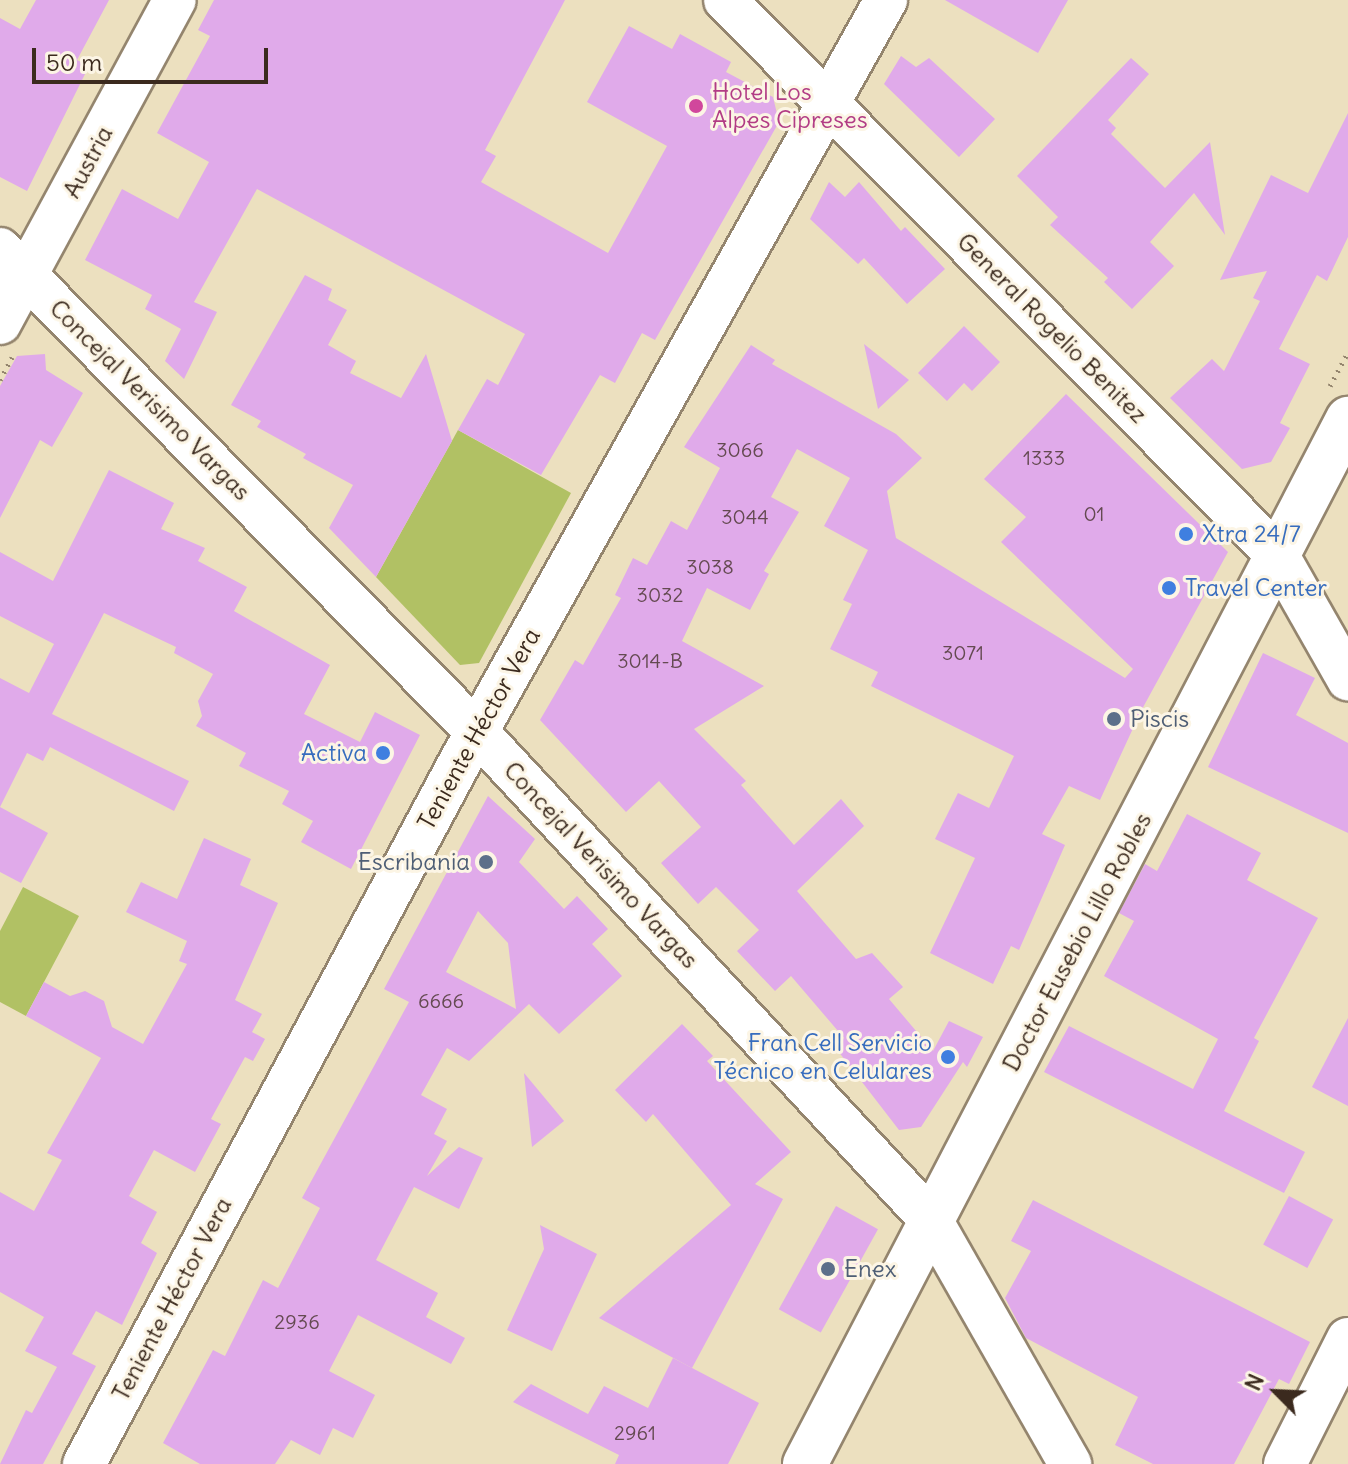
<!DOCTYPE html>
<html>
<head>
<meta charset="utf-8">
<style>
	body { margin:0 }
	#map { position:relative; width:1348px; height:1464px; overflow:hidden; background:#ece0bf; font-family:Delius,sans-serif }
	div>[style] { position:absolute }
	.green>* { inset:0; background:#b1c164 }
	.building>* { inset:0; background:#e0aaea; transform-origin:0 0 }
	.path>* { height:5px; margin-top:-2.5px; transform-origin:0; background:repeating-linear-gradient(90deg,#94856e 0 2px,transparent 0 8px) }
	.roads { filter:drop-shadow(2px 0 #94856e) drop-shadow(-2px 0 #94856e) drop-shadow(0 2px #94856e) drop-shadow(0 -2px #94856e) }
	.minor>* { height:42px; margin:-21px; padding:0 21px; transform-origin:21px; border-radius:21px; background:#fff }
	.major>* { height:44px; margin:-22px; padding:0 22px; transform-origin:22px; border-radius:22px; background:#fff }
	.dots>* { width:22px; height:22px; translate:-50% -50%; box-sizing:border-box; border:4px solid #fcf5e5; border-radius:50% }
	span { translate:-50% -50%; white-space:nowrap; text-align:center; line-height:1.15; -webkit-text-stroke:6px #fcf5e5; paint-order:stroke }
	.number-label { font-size:20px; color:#644a51 }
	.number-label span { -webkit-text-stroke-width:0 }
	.hotel-label { font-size:24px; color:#b23c85 }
	.left { translate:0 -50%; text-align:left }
	.street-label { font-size:24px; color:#3b2a1e }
	.shop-label { font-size:24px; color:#366cbe }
	.right { translate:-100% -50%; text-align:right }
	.service-label { font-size:24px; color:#4e5e75 }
	.north { position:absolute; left:1236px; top:1352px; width:80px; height:80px; -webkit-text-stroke:6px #fcf5e5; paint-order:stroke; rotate:294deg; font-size:22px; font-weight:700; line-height:32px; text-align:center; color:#3b2a1e }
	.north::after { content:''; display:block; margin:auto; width:28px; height:36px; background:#3b2a1e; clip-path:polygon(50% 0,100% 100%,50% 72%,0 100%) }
	.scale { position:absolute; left:32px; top:48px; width:236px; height:36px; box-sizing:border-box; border:4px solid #3b2a1e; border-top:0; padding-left:10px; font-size:24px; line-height:28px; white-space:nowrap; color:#3b2a1e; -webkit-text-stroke:6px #fcf5e5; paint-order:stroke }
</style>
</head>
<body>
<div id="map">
	<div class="green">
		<div style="clip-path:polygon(458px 430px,571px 493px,479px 663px,460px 665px,376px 577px)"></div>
		<div style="clip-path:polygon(23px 887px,79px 916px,26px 1016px,0 1002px,0 931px)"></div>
	</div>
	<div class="building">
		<div style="clip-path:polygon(36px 0,109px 0,77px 60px,89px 66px,27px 191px,0 177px,0 18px,20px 29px)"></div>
		<div style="clip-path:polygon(214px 0,565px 0,485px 150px,496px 156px,481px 182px,608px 253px,667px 146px,587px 102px,629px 26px,672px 49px,680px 34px,731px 62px,726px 72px,773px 97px,779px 122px,655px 340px,642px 333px,615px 383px,600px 375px,541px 475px,458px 430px,487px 379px,498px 385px,525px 334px,257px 189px,194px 302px,217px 312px,184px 379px,165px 361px,181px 329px,145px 309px,152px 295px,85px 260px,122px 189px,178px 219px,209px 162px,157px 133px,210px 36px,198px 30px)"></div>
		<div style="clip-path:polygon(945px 0,1068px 0,1038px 53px)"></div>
		<div style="clip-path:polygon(901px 56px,916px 67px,929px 58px,995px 119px,959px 157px,884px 84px)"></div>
		<div style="clip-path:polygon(1131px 58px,1149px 74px,1108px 120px,1116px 128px,1111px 134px,1165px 188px,1210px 142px,1225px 235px,1194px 193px,1150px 242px,1174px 266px,1132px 309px,1104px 282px,1108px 278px,1050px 225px,1058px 217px,1017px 176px)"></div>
		<div style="clip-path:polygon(1348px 113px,1348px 237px,1327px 281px,1317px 275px,1279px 349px,1310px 364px,1280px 423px,1290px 428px,1271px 462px,1242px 469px,1170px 398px,1212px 359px,1224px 371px,1260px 301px,1253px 298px,1267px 271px,1220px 280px,1271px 175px,1308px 193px)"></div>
		<div style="clip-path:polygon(829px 182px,845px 197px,859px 182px,901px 231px,905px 227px,945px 269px,907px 304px,864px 258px,858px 264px,810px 219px)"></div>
		<div style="clip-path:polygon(305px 275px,332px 289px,328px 300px,347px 310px,328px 345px,356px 361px,350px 373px,401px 398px,426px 354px,452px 441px,376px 577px,329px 528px,353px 485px,303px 458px,306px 454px,257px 427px,261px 421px,231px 405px)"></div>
		<div style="clip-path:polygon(964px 326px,1000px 362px,972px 391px,964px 383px,947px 401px,918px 373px)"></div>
		<div style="clip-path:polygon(864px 344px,909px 380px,878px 409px)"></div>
		<div style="clip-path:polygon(751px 345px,775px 360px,772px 364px,896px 434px,922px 458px,887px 491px,896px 538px,1125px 678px,1133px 669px,1001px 542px,1026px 517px,984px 479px,1066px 394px,1228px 552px,1141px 711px,1100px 800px,1069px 786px,1042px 834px,1065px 845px,1019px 950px,1011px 946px,993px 984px,930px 953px,975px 858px,935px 839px,958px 793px,989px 808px,1014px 756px,871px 686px,878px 672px,830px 649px,852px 604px,843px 600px,868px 550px,824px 526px,850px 478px,797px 449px,771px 497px,799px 512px,764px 571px,769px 574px,750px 610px,707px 588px,682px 641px,764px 686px,694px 729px,746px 781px,741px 785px,794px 845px,841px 799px,864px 826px,797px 891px,856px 959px,872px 953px,903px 987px,889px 999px,933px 1051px,949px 1021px,983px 1037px,967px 1067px,963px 1062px,921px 1127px,899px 1130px,835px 1047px,844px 1038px,791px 976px,775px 991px,737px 951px,759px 930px,716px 887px,698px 904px,661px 863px,701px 827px,659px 781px,626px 812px,540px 720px,575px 660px,583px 665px,621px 598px,615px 595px,633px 558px,647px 565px,671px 521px,687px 530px,720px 468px,684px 447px)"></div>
		<div style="clip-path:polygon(45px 354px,46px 370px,83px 393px,52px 447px,40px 440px,0 518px,0 386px,17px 356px)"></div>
		<div style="clip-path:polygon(109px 470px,174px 503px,161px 529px,205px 548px,198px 561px,247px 587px,234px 611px,330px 665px,304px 714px,360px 742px,375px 712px,420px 735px,351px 869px,301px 842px,313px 821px,282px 804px,289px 791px,239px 766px,246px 753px,196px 726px,202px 716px,198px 701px,213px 674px,174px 653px,176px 647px,104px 613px,52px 714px,189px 781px,174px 811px,50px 747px,43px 761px,27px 753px,0 807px,0 678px,29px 693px,54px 644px,0 616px,0 552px,53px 581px)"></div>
		<div style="clip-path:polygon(1263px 653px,1315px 678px,1296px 715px,1348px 743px,1348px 833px,1208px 767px)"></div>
		<div style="clip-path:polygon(evenodd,488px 796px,535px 839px,519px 862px,564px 909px,577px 896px,608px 929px,592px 944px,622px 976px,559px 1034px,529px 1004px,469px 1061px,447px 1048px,421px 1095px,447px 1109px,434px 1134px,447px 1141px,427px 1176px,459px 1147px,483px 1158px,459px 1209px,414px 1187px,376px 1260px,438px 1293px,426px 1317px,465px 1338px,451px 1364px,358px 1315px,329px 1371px,375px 1395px,353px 1438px,333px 1428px,320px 1455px,291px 1440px,275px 1464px,200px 1464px,163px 1443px,213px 1350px,225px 1356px,263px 1280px,278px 1288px,320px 1208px,302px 1198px,409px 1002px,384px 989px,488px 796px,478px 911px,508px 943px,516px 1009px,446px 972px,478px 911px)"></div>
		<div style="clip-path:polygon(0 807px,48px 833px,21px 883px,0 872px)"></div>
		<div style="clip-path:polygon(1187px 814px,1261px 853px,1247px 880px,1318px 918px,1254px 1038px,1259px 1041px,1224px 1111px,1305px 1152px,1284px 1193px,1044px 1072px,1069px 1026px,1193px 1089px,1218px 1039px,1104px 976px,1134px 921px,1119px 913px,1145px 864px,1157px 871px)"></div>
		<div style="clip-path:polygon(204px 838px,251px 859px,240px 885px,278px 903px,235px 1000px,262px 1014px,252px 1032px,265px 1039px,253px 1061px,245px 1057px,211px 1119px,221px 1124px,195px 1172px,154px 1150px,129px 1196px,157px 1212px,141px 1243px,157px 1253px,122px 1325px,96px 1311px,72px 1354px,96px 1366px,43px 1464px,0 1464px,26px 1410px,32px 1413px,57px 1367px,25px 1351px,44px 1317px,0 1292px,0 1192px,34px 1211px,62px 1160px,47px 1153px,101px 1058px,26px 1016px,44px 982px,70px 996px,85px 991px,104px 1001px,112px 1027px,143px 1044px,187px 964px,179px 961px,187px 941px,126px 912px,141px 882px,177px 899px)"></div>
		<div style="clip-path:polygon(1348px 1018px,1348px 1106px,1312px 1087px)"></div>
		<div style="clip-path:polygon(682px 1024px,713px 1056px,707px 1061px,791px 1152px,755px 1184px,783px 1199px,692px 1368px,599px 1318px,731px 1205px,653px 1114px,646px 1122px,615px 1090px)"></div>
		<div style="clip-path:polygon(524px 1073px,564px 1121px,532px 1147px)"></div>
		<div style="left:1289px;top:1196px;width:50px;height:55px;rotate:28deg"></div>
		<div style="clip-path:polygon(1033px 1200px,1310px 1342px,1289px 1384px,1279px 1379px,1234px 1464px,1153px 1464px,1115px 1445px,1138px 1397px,1026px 1338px,1005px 1298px,1031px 1251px,1011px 1241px)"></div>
		<div style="left:836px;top:1206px;width:48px;height:118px;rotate:29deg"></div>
		<div style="clip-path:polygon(540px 1225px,597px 1254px,552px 1351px,507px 1330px,544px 1249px)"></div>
		<div style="clip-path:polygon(673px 1358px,759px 1403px,728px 1464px,615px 1464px,619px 1455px,513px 1402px,531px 1384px,588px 1414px,604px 1386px,648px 1408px)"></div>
	</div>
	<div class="path">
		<div style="left:0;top:380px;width:26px;rotate:-62deg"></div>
		<div style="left:1330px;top:386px;width:38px;rotate:-62deg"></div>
	</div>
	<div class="roads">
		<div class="minor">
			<div style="left:725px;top:0;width:784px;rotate:45.15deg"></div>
			<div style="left:1278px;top:556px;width:142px;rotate:60.4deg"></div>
			<div style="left:0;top:249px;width:679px;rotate:45.36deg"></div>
			<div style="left:477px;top:732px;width:667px;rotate:47.07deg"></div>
			<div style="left:931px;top:1220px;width:281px;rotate:60.3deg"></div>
			<div style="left:0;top:323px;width:367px;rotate:-61.6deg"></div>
			<div style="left:84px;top:1464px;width:799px;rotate:-61.83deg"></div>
			<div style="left:461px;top:760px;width:871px;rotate:-60.79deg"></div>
			<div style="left:1285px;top:1464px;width:140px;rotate:-63.3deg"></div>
		</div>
		<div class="major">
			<div style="left:805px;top:1464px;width:1178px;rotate:-62.54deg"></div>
		</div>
	</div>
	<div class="dots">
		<div style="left:696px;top:106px;background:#d1479c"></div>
		<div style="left:1186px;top:534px;background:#3f7fe0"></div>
		<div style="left:1169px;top:588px;background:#3f7fe0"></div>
		<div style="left:1114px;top:719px;background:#5c6f8a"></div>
		<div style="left:383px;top:753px;background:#3f7fe0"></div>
		<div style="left:486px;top:862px;background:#5c6f8a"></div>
		<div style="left:948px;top:1057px;background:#3f7fe0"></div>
		<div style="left:828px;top:1269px;background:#5c6f8a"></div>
	</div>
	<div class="number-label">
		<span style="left:740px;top:449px">3066</span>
		<span style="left:1044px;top:457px">1333</span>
		<span style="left:1094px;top:513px">01</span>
		<span style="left:745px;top:516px">3044</span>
		<span style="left:710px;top:566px">3038</span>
		<span style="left:660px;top:594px">3032</span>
		<span style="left:963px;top:652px">3071</span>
		<span style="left:650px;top:660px">3014-B</span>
		<span style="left:441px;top:1000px">6666</span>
		<span style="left:297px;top:1321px">2936</span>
		<span style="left:635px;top:1432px">2961</span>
	</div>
	<div class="hotel-label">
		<span class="left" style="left:712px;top:106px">Hotel Los<br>Alpes Cipreses</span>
	</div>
	<div class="street-label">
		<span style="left:88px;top:162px;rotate:-62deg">Austria</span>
		<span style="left:1052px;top:328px;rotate:45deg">General Rogelio Benitez</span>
		<span style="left:150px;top:400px;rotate:45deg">Concejal Verisimo Vargas</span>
		<span style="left:479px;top:729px;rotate:-61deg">Teniente Héctor Vera</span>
		<span style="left:601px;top:865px;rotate:47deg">Concejal Verisimo Vargas</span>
		<span style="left:1077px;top:942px;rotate:-62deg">Doctor Eusebio Lillo Robles</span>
		<span style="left:172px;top:1299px;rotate:-62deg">Teniente Héctor Vera</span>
	</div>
	<div class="shop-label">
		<span class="left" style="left:1202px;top:534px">Xtra 24/7</span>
		<span class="left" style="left:1185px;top:588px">Travel Center</span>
		<span class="right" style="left:367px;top:753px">Activa</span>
		<span class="right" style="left:932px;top:1057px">Fran Cell Servicio<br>Técnico en Celulares</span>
	</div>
	<div class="service-label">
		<span class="left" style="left:1130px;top:719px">Piscis</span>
		<span class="right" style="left:470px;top:862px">Escribania</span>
		<span class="left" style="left:844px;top:1269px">Enex</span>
	</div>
	<div class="north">N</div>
	<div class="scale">50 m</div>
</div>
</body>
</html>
